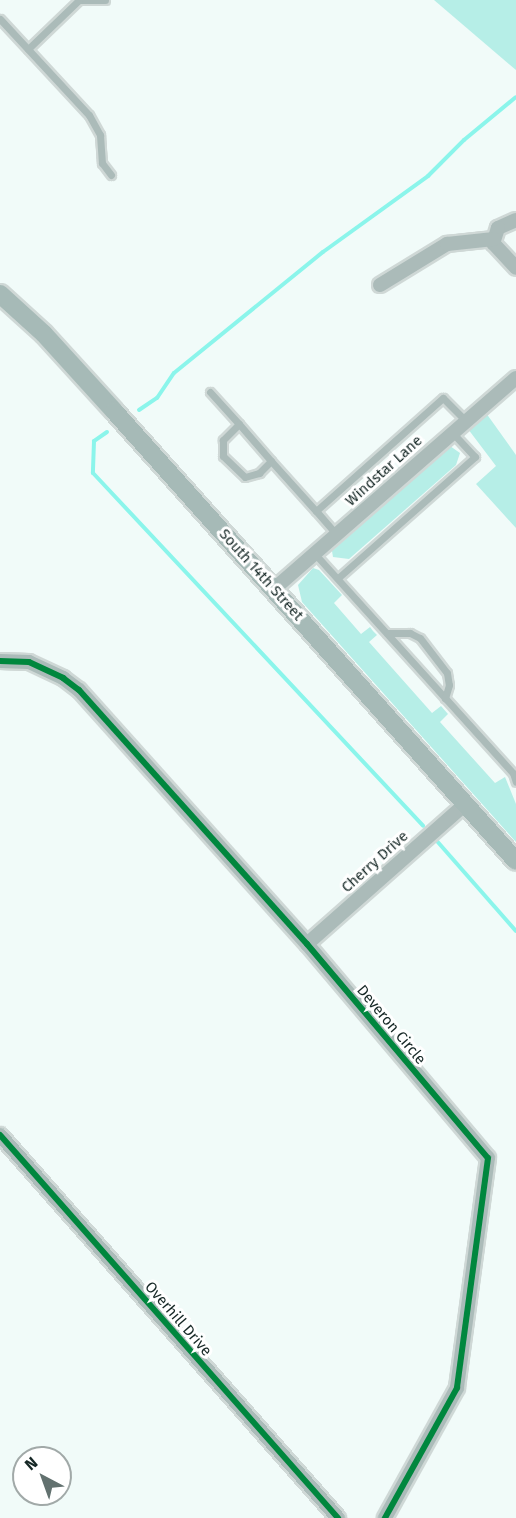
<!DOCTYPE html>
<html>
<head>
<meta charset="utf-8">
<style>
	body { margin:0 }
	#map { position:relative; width:516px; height:1518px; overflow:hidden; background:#f1fbf9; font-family:"Fira Sans",sans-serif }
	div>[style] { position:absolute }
	.green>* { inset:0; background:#b6eee7 }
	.stream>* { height:4px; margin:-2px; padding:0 2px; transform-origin:2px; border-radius:2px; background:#8bf5eb }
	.roads { filter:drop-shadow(2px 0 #cfd8d6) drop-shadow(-2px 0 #cfd8d6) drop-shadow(0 2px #cfd8d6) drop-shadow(0 -2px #cfd8d6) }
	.service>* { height:7px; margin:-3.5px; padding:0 3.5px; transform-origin:3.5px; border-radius:3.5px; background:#abbbb9 }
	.minor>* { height:14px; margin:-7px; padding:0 7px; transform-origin:7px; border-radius:7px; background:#abbbb9 }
	.secondary>* { height:18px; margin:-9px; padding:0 9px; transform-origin:9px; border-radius:9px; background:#a6bab7 }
	.cycleway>* { height:6px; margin:-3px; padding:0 3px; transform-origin:3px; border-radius:3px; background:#00873e }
	span { translate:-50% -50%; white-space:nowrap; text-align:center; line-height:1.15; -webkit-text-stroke:6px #fff; paint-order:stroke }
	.street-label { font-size:15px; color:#152725 }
	.north { position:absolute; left:12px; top:1446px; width:60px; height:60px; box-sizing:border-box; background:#fff; border:2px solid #a1a9a8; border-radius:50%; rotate:319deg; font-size:16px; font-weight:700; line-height:24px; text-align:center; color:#152725 }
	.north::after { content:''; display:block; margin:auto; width:21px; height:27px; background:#62716f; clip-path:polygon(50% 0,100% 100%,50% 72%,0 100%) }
</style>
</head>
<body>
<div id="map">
	<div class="green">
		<div style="clip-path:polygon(434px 0,516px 0,516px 70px)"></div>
		<div style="clip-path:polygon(486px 413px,516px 455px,516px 528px,476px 484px,496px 466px,468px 429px)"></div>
		<div style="clip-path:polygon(450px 446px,460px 453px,456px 465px,349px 559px,333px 557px,332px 551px)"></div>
		<div style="clip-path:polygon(313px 568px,319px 570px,342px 595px,334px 603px,361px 634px,370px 627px,373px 631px,377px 635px,369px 642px,432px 713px,441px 706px,448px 714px,440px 722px,495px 783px,505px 777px,516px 804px,516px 842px,302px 602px,298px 585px)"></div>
	</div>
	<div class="stream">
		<div style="left:139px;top:410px;width:22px;rotate:-34deg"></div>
		<div style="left:157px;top:398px;width:30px;rotate:-56deg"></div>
		<div style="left:174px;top:373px;width:192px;rotate:-39.1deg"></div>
		<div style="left:323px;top:252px;width:130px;rotate:-35.9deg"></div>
		<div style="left:428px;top:176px;width:51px;rotate:-45deg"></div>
		<div style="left:464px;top:140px;width:67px;rotate:-39.6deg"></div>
		<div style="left:107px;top:432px;width:16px;rotate:145deg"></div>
		<div style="left:94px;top:441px;width:32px;rotate:92deg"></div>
		<div style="left:93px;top:473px;width:483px;rotate:46.9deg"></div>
		<div style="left:436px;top:840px;width:121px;rotate:48.7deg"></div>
	</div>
	<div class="roads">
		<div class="service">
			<div style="left:81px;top:0;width:24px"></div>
			<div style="left:0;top:19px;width:131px;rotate:47.2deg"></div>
			<div style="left:89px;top:115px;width:23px;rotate:61deg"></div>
			<div style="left:100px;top:135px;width:28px;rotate:86deg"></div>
			<div style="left:102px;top:163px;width:15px;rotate:53deg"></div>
			<div style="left:28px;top:49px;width:71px;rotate:-43.9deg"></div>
			<div style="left:210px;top:392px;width:43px;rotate:47.8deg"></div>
			<div style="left:239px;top:424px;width:23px;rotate:135deg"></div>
			<div style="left:223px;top:440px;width:16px;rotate:90deg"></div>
			<div style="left:223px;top:456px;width:30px;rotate:44deg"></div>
			<div style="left:245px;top:477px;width:15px;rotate:-16deg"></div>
			<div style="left:259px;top:473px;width:17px;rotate:-45deg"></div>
			<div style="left:271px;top:461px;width:67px;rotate:48deg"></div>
			<div style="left:239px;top:424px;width:49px;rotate:49.1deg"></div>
			<div style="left:337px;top:535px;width:32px;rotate:-131deg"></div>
			<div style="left:316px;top:511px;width:170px;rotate:-41.7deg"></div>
			<div style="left:443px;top:398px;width:31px;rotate:45deg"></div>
			<div style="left:315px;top:554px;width:295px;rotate:47.9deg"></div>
			<div style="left:513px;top:773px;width:9px;rotate:72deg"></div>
			<div style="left:338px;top:578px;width:183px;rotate:-41.5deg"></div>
			<div style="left:475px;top:457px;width:34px;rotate:-133deg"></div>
			<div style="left:387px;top:633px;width:23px"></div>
			<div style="left:410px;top:633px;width:11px;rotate:27deg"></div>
			<div style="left:420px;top:638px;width:44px;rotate:52.4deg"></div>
			<div style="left:447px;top:673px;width:12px;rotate:81deg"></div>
			<div style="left:449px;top:685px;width:14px;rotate:107deg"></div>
		</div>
		<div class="minor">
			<div style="left:516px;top:220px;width:20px;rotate:156deg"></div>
			<div style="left:498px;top:228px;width:16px;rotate:108deg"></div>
			<div style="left:493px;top:243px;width:34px;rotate:47deg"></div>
			<div style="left:380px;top:285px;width:79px;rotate:-31.5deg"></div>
			<div style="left:447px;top:244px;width:47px;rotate:-6.1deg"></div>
			<div style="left:274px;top:589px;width:321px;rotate:-41.1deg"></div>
			<div style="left:0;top:661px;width:29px;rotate:2deg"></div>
			<div style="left:29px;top:662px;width:38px;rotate:25deg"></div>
			<div style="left:63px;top:678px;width:20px;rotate:37deg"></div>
			<div style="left:79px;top:690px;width:341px;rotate:48.1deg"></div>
			<div style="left:307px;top:944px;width:280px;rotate:49.8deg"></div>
			<div style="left:488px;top:1158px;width:232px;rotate:97.7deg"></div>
			<div style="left:457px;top:1388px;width:149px;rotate:119deg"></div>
			<div style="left:307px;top:944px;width:211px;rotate:-41.5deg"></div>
			<div style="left:0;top:1135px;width:511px;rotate:48.57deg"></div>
		</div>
		<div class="secondary">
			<div style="left:0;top:294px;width:59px;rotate:42.3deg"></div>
			<div style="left:44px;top:334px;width:104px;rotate:47.7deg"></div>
			<div style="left:114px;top:411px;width:603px;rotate:48.22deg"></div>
		</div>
	</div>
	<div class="cycleway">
		<div style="left:0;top:661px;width:29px;rotate:2deg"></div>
		<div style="left:29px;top:662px;width:38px;rotate:25deg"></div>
		<div style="left:63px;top:678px;width:20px;rotate:37deg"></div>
		<div style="left:79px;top:690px;width:341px;rotate:48.1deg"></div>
		<div style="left:307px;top:944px;width:280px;rotate:49.8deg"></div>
		<div style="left:488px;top:1158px;width:232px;rotate:97.7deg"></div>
		<div style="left:457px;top:1388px;width:149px;rotate:119deg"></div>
		<div style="left:0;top:1135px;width:511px;rotate:48.57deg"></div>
	</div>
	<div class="street-label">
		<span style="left:384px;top:471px;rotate:-42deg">Windstar Lane</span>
		<span style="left:261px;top:575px;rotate:48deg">South 14th Street</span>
		<span style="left:375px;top:862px;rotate:-42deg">Cherry Drive</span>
		<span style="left:391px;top:1025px;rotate:50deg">Deveron Circle</span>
		<span style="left:178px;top:1319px;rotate:49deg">Overhill Drive</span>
	</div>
	<div class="north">N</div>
</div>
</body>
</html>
